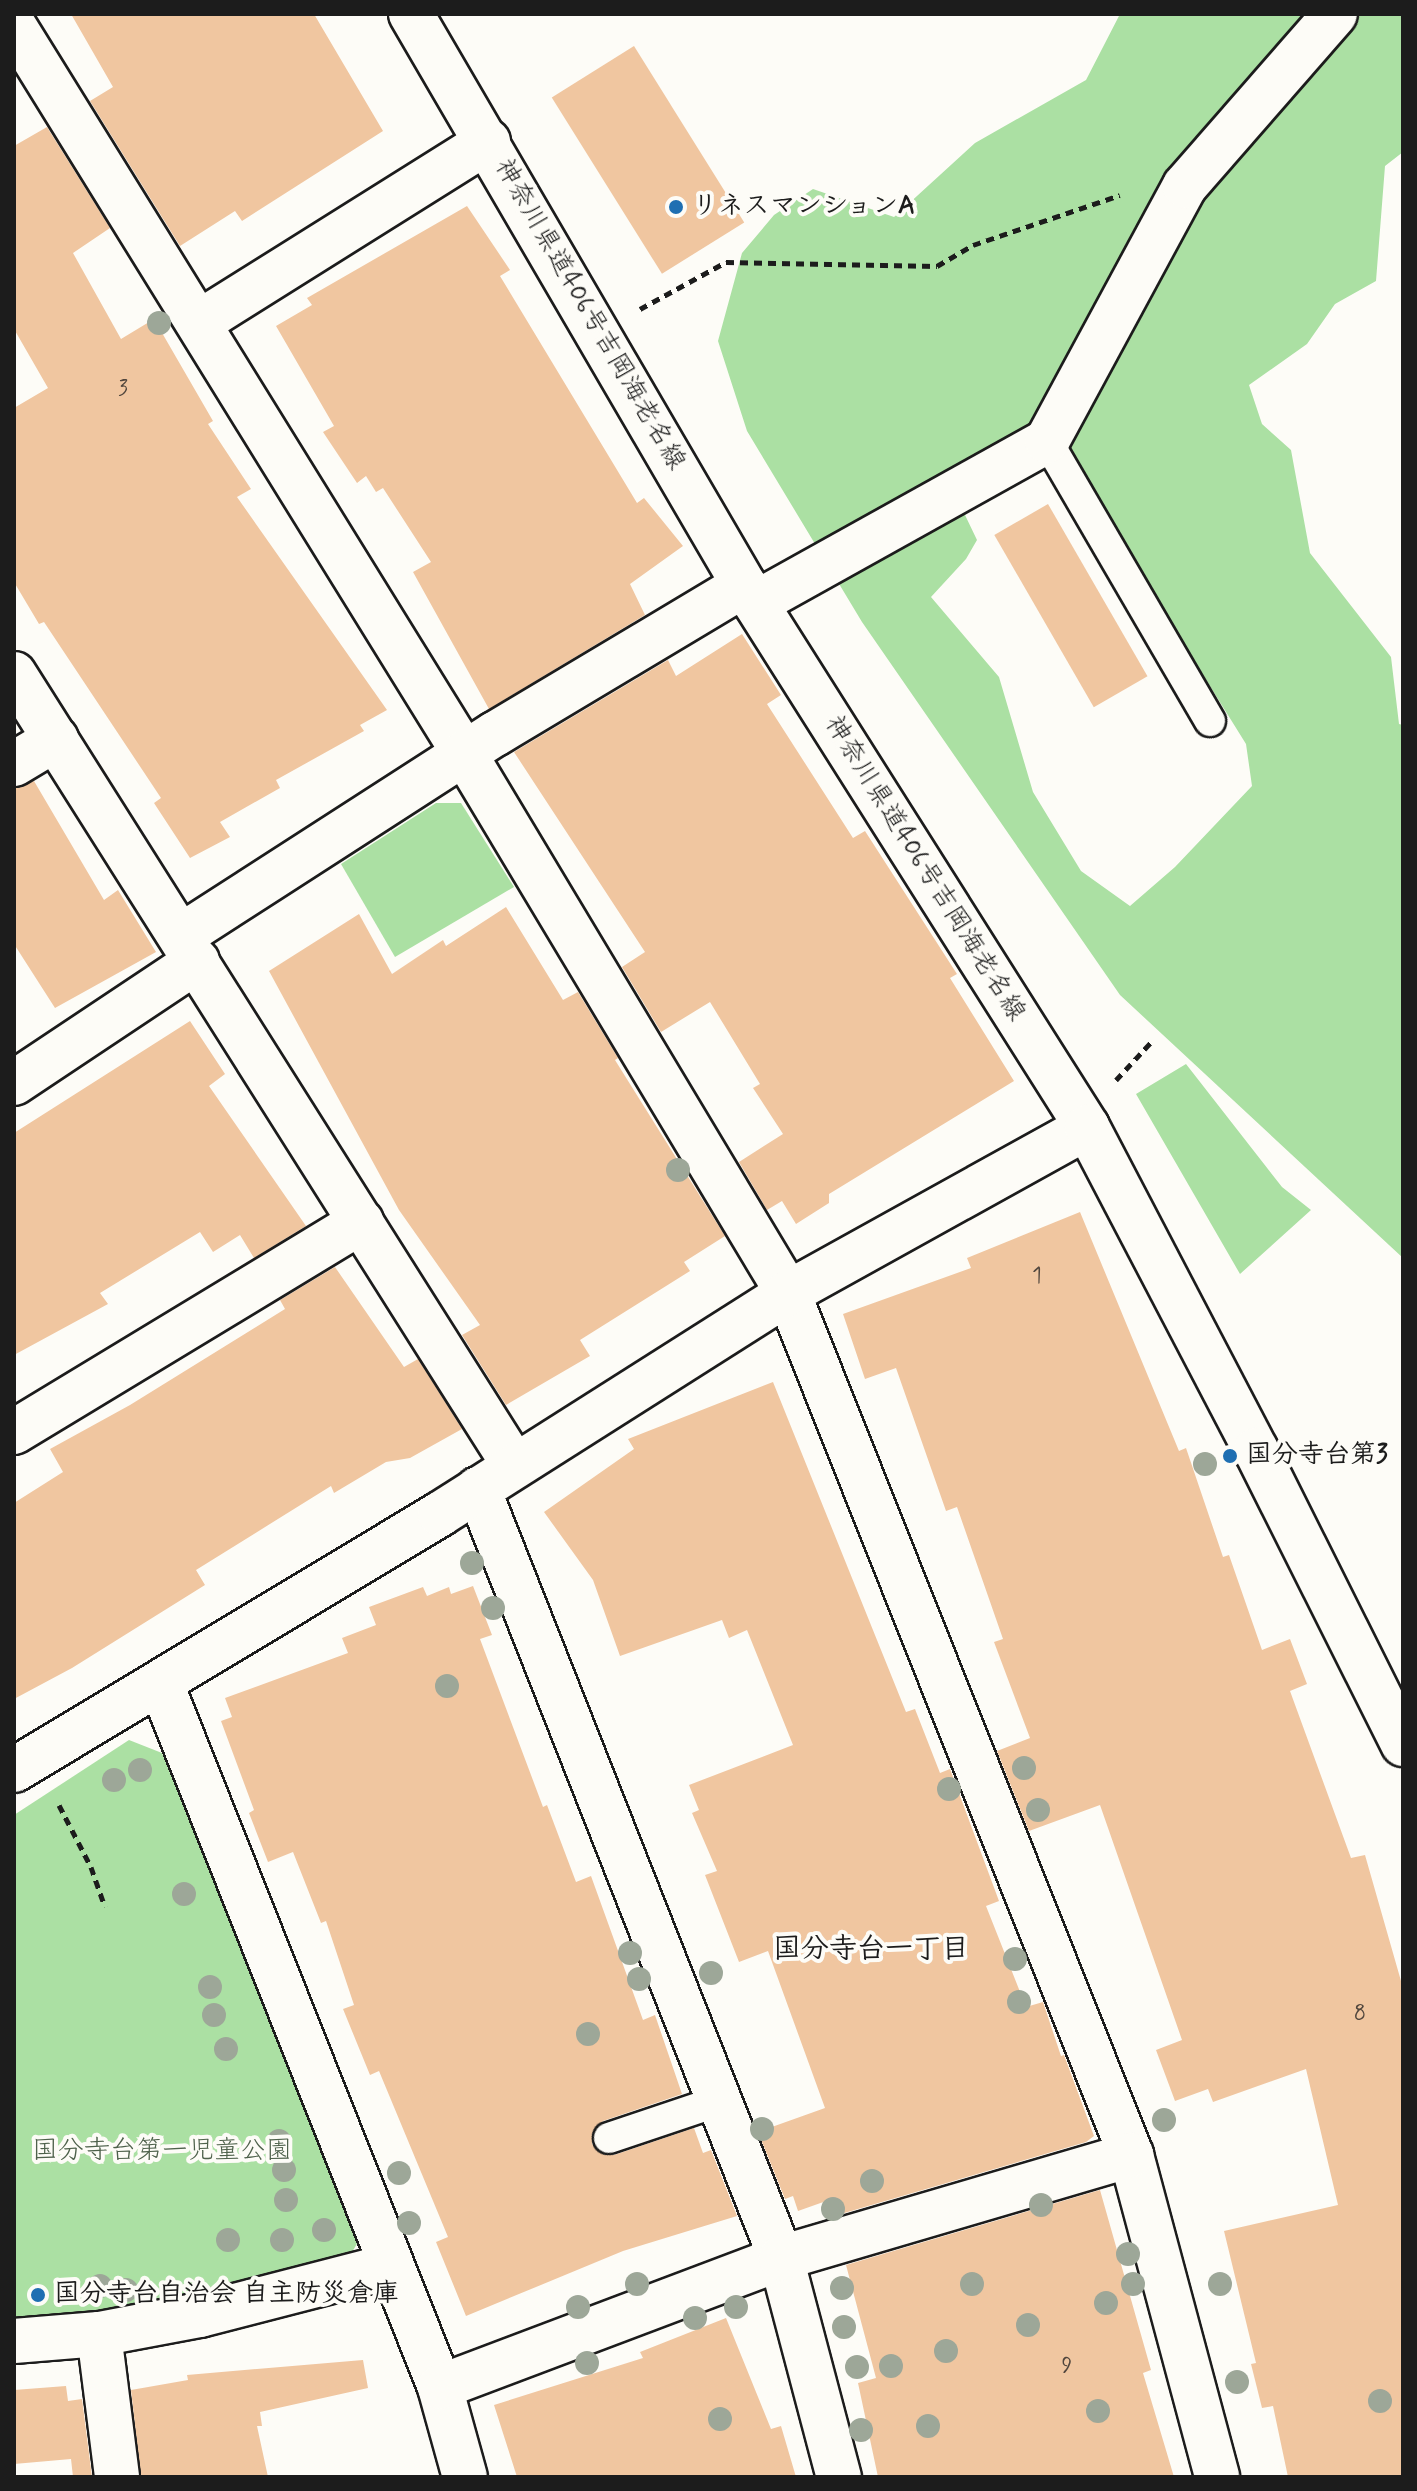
<!DOCTYPE html>
<html>
<head>
<meta charset="utf-8">
<style>
	body { margin:0 }
	#map { position:relative; width:1417px; height:2491px; overflow:hidden; background:#fdfcf7; font-family:Mynerve,"Klee One",sans-serif }
	div>[style] { position:absolute }
	.green>* { inset:0; background:#abe0a3 }
	.building>* { inset:0; background:#f0c6a0; transform-origin:0 0 }
	.path>* { height:5px; margin-top:-2.5px; transform-origin:0; background:repeating-linear-gradient(90deg,#1c1c1c 0 8px,transparent 0 14px) }
	.roads { filter:drop-shadow(2px 0 #1c1c1c) drop-shadow(-2px 0 #1c1c1c) drop-shadow(0 2px #1c1c1c) drop-shadow(0 -2px #1c1c1c) }
	.lane>* { height:30px; margin:-15px; padding:0 15px; transform-origin:15px; border-radius:15px; background:#fdfcf7 }
	.street>* { height:44px; margin:-22px; padding:0 22px; transform-origin:22px; border-radius:22px; background:#fdfcf7 }
	.secondary>* { height:44px; margin:-22px; padding:0 22px; transform-origin:22px; border-radius:22px; background:#fdfcf7 }
	.trees>* { width:24px; height:24px; margin:-12px; border-radius:50%; background:#9da798 }
	.dots>* { width:22px; height:22px; translate:-50% -50%; box-sizing:border-box; border:4px solid #fdfcf7; border-radius:50% }
	span { translate:-50% -50%; white-space:nowrap; text-align:center; line-height:1.15; -webkit-text-stroke:8px #fdfcf7; paint-order:stroke }
	.number-label { font-size:22px; color:#51463d }
	.number-label span { -webkit-text-stroke-width:0 }
	.poi-label { font-size:26px; color:#1c1c1c; font-weight:700 }
	.left { translate:0 -50%; text-align:left }
	.street-label { font-size:26px; color:#1c1c1c }
	.park-label { font-size:26px; color:#4e614b }
	.neighbourhood-label { font-size:28px; color:#1c1c1c; font-weight:700 }
	.frame { position:absolute; inset:0; border:16px solid #1c1c1c; pointer-events:none }
</style>
</head>
<body>
<div id="map">
	<div class="green">
		<div style="clip-path:polygon(evenodd,1120px 14px,1403px 14px,1403px 152px,1385px 166px,1376px 281px,1335px 304px,1307px 344px,1249px 385px,1262px 424px,1291px 450px,1310px 553px,1391px 657px,1399px 724px,1403px 725px,1403px 1258px,1120px 995px,862px 622px,747px 431px,718px 341px,742px 253px,774px 215px,813px 189px,894px 217px,975px 143px,1086px 80px,1120px 14px,1054px 458px,1073px 466px,1246px 744px,1252px 786px,1175px 867px,1130px 906px,1081px 871px,1033px 792px,999px 677px,931px 597px,966px 559px,977px 540px,965px 515px,987px 491px,1054px 458px)"></div>
		<div style="clip-path:polygon(436px 803px,461px 803px,514px 887px,395px 957px,341px 864px)"></div>
		<div style="clip-path:polygon(1186px 1064px,1282px 1187px,1311px 1210px,1240px 1274px,1136px 1094px)"></div>
		<div style="clip-path:polygon(129px 1740px,162px 1753px,358px 2242px,348px 2259px,195px 2297px,85px 2316px,14px 2318px,14px 1815px)"></div>
	</div>
	<div class="building">
		<div style="clip-path:polygon(71px 14px,314px 14px,383px 131px,242px 221px,235px 211px,180px 246px,90px 101px,113px 87px)"></div>
		<div style="left:634px;top:46px;width:208px;height:97px;rotate:58deg"></div>
		<div style="clip-path:polygon(47px 127px,110px 228px,73px 253px,121px 339px,154px 319px,213px 421px,208px 424px,251px 489px,237px 497px,387px 710px,360px 725px,364px 731px,276px 780px,280px 788px,220px 822px,230px 837px,190px 858px,154px 803px,161px 798px,44px 622px,39px 624px,14px 582px,14px 408px,48px 388px,14px 329px,14px 146px)"></div>
		<div style="clip-path:polygon(467px 206px,510px 270px,500px 276px,637px 503px,644px 498px,683px 546px,630px 584px,645px 615px,489px 709px,413px 572px,431px 562px,383px 488px,376px 492px,366px 476px,357px 483px,323px 432px,334px 426px,276px 326px,312px 305px,307px 298px)"></div>
		<div style="left:1048px;top:504px;width:199px;height:62px;rotate:60deg"></div>
		<div style="clip-path:polygon(742px 634px,781px 695px,767px 704px,853px 838px,865px 831px,957px 974px,950px 978px,1014px 1081px,829px 1194px,829px 1203px,796px 1224px,782px 1201px,767px 1210px,739px 1162px,783px 1134px,753px 1088px,760px 1084px,710px 1002px,661px 1032px,622px 967px,645px 952px,514px 752px,668px 660px,676px 676px)"></div>
		<div style="clip-path:polygon(34px 781px,104px 900px,118px 890px,156px 952px,55px 1008px,14px 944px,14px 789px)"></div>
		<div style="clip-path:polygon(506px 907px,563px 1000px,578px 992px,618px 1058px,615px 1060px,725px 1236px,684px 1262px,690px 1271px,580px 1340px,590px 1356px,506px 1405px,462px 1335px,480px 1325px,399px 1210px,269px 971px,359px 914px,392px 974px,443px 940px,446px 946px)"></div>
		<div style="clip-path:polygon(190px 1021px,225px 1074px,209px 1086px,306px 1226px,254px 1258px,240px 1235px,213px 1252px,200px 1232px,100px 1293px,108px 1304px,14px 1355px,14px 1133px)"></div>
		<div style="clip-path:polygon(1080px 1212px,1179px 1451px,1186px 1448px,1223px 1557px,1229px 1555px,1262px 1650px,1290px 1639px,1307px 1684px,1290px 1691px,1351px 1858px,1365px 1855px,1403px 1988px,1403px 2477px,1288px 2477px,1273px 2406px,1262px 2408px,1251px 2364px,1256px 2363px,1224px 2231px,1338px 2205px,1306px 2069px,1213px 2102px,1208px 2089px,1175px 2101px,1156px 2050px,1182px 2040px,1100px 1805px,1029px 1831px,997px 1751px,1030px 1738px,994px 1642px,1003px 1639px,957px 1507px,946px 1511px,896px 1368px,865px 1379px,843px 1314px,971px 1268px,967px 1258px)"></div>
		<div style="clip-path:polygon(335px 1267px,404px 1367px,418px 1359px,462px 1429px,410px 1458px,386px 1462px,334px 1493px,331px 1486px,196px 1570px,205px 1585px,72px 1668px,14px 1699px,14px 1503px,63px 1472px,50px 1449px,130px 1405px,285px 1309px,280px 1300px)"></div>
		<div style="clip-path:polygon(773px 1382px,906px 1712px,915px 1709px,940px 1773px,950px 1769px,999px 1901px,986px 1906px,1026px 2007px,1043px 2002px,1061px 2056px,1064px 2055px,1094px 2136px,1086px 2142px,834px 2216px,829px 2200px,798px 2211px,793px 2196px,785px 2199px,758px 2132px,825px 2108px,768px 1951px,739px 1962px,705px 1875px,717px 1871px,692px 1813px,699px 1810px,689px 1785px,793px 1745px,747px 1630px,729px 1638px,722px 1620px,620px 1656px,593px 1580px,544px 1512px,634px 1449px,628px 1439px)"></div>
		<div style="clip-path:polygon(473px 1586px,492px 1635px,480px 1639px,543px 1807px,547px 1805px,576px 1882px,591px 1876px,643px 2020px,655px 2015px,682px 2094px,603px 2121px,592px 2134px,592px 2144px,605px 2155px,614px 2155px,694px 2128px,703px 2153px,711px 2150px,737px 2216px,623px 2251px,466px 2316px,436px 2242px,448px 2237px,379px 2071px,370px 2075px,343px 2009px,354px 2005px,326px 1921px,321px 1923px,293px 1852px,268px 1862px,249px 1813px,254px 1810px,221px 1721px,232px 1717px,225px 1698px,348px 1653px,342px 1638px,376px 1625px,369px 1607px,423px 1587px,427px 1596px,449px 1587px,451px 1594px)"></div>
		<div style="clip-path:polygon(1100px 2190px,1151px 2370px,1143px 2373px,1174px 2477px,878px 2477px,858px 2383px,876px 2378px,846px 2265px)"></div>
		<div style="clip-path:polygon(726px 2318px,771px 2429px,781px 2426px,796px 2477px,517px 2477px,494px 2405px,643px 2358px,640px 2352px)"></div>
		<div style="clip-path:polygon(363px 2360px,368px 2388px,260px 2412px,262px 2426px,257px 2426px,268px 2477px,141px 2477px,131px 2390px,188px 2380px,187px 2375px)"></div>
		<div style="clip-path:polygon(66px 2386px,68px 2401px,82px 2399px,92px 2477px,73px 2477px,71px 2459px,14px 2464px,14px 2390px)"></div>
	</div>
	<div class="path">
		<div style="left:640px;top:309px;width:98px;rotate:-28.7deg"></div>
		<div style="left:726px;top:262px;width:211px;rotate:1.1deg"></div>
		<div style="left:937px;top:266px;width:42px;rotate:-30.3deg"></div>
		<div style="left:973px;top:245px;width:155px;rotate:-18.8deg"></div>
		<div style="left:1116px;top:1080px;width:54px;rotate:-47.2deg"></div>
		<div style="left:59px;top:1805px;width:70px;rotate:62.7deg"></div>
		<div style="left:91px;top:1867px;width:42px;rotate:70.7deg"></div>
	</div>
	<div class="roads">
		<div class="lane">
			<div style="left:1047px;top:441px;width:324px;rotate:59.8deg"></div>
			<div style="left:609px;top:2138px;width:116px;rotate:-18.6deg"></div>
		</div>
		<div class="street">
			<div style="left:14px;top:26px;width:855px;rotate:58.24deg"></div>
			<div style="left:464px;top:753px;width:630px;rotate:59.04deg"></div>
			<div style="left:788px;top:1293px;width:928px;rotate:68.3deg"></div>
			<div style="left:1131px;top:2155px;width:333px;rotate:75deg"></div>
			<div style="left:200px;top:322px;width:340px;rotate:-32.1deg"></div>
			<div style="left:756px;top:603px;width:333px;rotate:-29.1deg"></div>
			<div style="left:1047px;top:441px;width:290px;rotate:-61.6deg"></div>
			<div style="left:1185px;top:186px;width:228px;rotate:-48.9deg"></div>
			<div style="left:14px;top:674px;width:936px;rotate:57.7deg"></div>
			<div style="left:14px;top:764px;width:49px;rotate:-30.8deg"></div>
			<div style="left:181px;top:936px;width:373px;rotate:-32.8deg"></div>
			<div style="left:495px;top:734px;width:290px;rotate:-30.9deg"></div>
			<div style="left:14px;top:1083px;width:220px;rotate:-33.7deg"></div>
			<div style="left:14px;top:1432px;width:406px;rotate:-31.2deg"></div>
			<div style="left:478px;top:1489px;width:827px;rotate:68.49deg"></div>
			<div style="left:781px;top:2258px;width:227px;rotate:75.2deg"></div>
			<div style="left:161px;top:1684px;width:756px;rotate:68.35deg"></div>
			<div style="left:440px;top:2387px;width:93px;rotate:74.5deg"></div>
			<div style="left:14px;top:1770px;width:497px;rotate:-31deg"></div>
			<div style="left:440px;top:1514px;width:412px;rotate:-32.4deg"></div>
			<div style="left:788px;top:1293px;width:342px;rotate:-29deg"></div>
			<div style="left:99px;top:2334px;width:144px;rotate:82.8deg"></div>
			<div style="left:14px;top:2341px;width:85px;rotate:-4.7deg"></div>
			<div style="left:99px;top:2334px;width:103px;rotate:-10.7deg"></div>
			<div style="left:200px;top:2315px;width:196px;rotate:-14.5deg"></div>
			<div style="left:440px;top:2387px;width:365px;rotate:-20.7deg"></div>
			<div style="left:781px;top:2258px;width:365px;rotate:-16.4deg"></div>
		</div>
		<div class="secondary">
			<div style="left:411px;top:14px;width:661px;rotate:59.75deg"></div>
			<div style="left:744px;top:585px;width:641px;rotate:57.67deg"></div>
			<div style="left:1087px;top:1127px;width:365px;rotate:62.4deg"></div>
			<div style="left:1256px;top:1450px;width:329px;rotate:63.4deg"></div>
		</div>
	</div>
	<div class="trees">
		<div style="left:159px;top:323px"></div>
		<div style="left:678px;top:1170px"></div>
		<div style="left:1205px;top:1464px"></div>
		<div style="left:472px;top:1563px"></div>
		<div style="left:493px;top:1608px"></div>
		<div style="left:447px;top:1686px"></div>
		<div style="left:1024px;top:1768px"></div>
		<div style="left:140px;top:1770px"></div>
		<div style="left:114px;top:1780px"></div>
		<div style="left:949px;top:1789px"></div>
		<div style="left:1038px;top:1810px"></div>
		<div style="left:184px;top:1894px"></div>
		<div style="left:630px;top:1953px"></div>
		<div style="left:1015px;top:1959px"></div>
		<div style="left:711px;top:1973px"></div>
		<div style="left:639px;top:1979px"></div>
		<div style="left:210px;top:1987px"></div>
		<div style="left:1019px;top:2002px"></div>
		<div style="left:214px;top:2015px"></div>
		<div style="left:588px;top:2034px"></div>
		<div style="left:226px;top:2049px"></div>
		<div style="left:1164px;top:2120px"></div>
		<div style="left:762px;top:2129px"></div>
		<div style="left:279px;top:2141px"></div>
		<div style="left:284px;top:2170px"></div>
		<div style="left:399px;top:2173px"></div>
		<div style="left:872px;top:2181px"></div>
		<div style="left:286px;top:2200px"></div>
		<div style="left:1041px;top:2205px"></div>
		<div style="left:833px;top:2209px"></div>
		<div style="left:409px;top:2223px"></div>
		<div style="left:324px;top:2230px"></div>
		<div style="left:228px;top:2240px"></div>
		<div style="left:282px;top:2240px"></div>
		<div style="left:1128px;top:2254px"></div>
		<div style="left:637px;top:2284px"></div>
		<div style="left:972px;top:2284px"></div>
		<div style="left:1133px;top:2284px"></div>
		<div style="left:1220px;top:2284px"></div>
		<div style="left:100px;top:2286px"></div>
		<div style="left:842px;top:2288px"></div>
		<div style="left:126px;top:2290px"></div>
		<div style="left:1106px;top:2303px"></div>
		<div style="left:578px;top:2307px"></div>
		<div style="left:736px;top:2307px"></div>
		<div style="left:695px;top:2318px"></div>
		<div style="left:1028px;top:2325px"></div>
		<div style="left:844px;top:2327px"></div>
		<div style="left:946px;top:2351px"></div>
		<div style="left:587px;top:2363px"></div>
		<div style="left:891px;top:2366px"></div>
		<div style="left:857px;top:2367px"></div>
		<div style="left:1237px;top:2382px"></div>
		<div style="left:1380px;top:2401px"></div>
		<div style="left:1098px;top:2411px"></div>
		<div style="left:720px;top:2419px"></div>
		<div style="left:928px;top:2426px"></div>
		<div style="left:861px;top:2430px"></div>
	</div>
	<div class="dots">
		<div style="left:676px;top:207px;background:#1f6fb2"></div>
		<div style="left:1230px;top:1456px;background:#1f6fb2"></div>
		<div style="left:38px;top:2295px;background:#1f6fb2"></div>
	</div>
	<div class="number-label">
		<span style="left:123px;top:390px">3</span>
		<span style="left:1037px;top:1277px">1</span>
		<span style="left:1360px;top:2015px">8</span>
		<span style="left:1067px;top:2367px">9</span>
	</div>
	<div class="poi-label">
		<span class="left" style="left:692px;top:207px">リネスマンションA</span>
		<span class="left" style="left:1246px;top:1456px">国分寺台第3</span>
		<span class="left" style="left:54px;top:2295px">国分寺台自治会 自主防災倉庫</span>
	</div>
	<div class="street-label">
		<span style="left:589px;top:315px;rotate:60deg">神奈川県道406号吉岡海老名線</span>
		<span style="left:924px;top:869px;rotate:58deg">神奈川県道406号吉岡海老名線</span>
	</div>
	<div class="park-label">
		<span style="left:162px;top:2152px">国分寺台第一児童公園</span>
	</div>
	<div class="neighbourhood-label">
		<span style="left:871px;top:1950px">国分寺台一丁目</span>
	</div>
	<div class="frame"></div>
</div>
</body>
</html>
